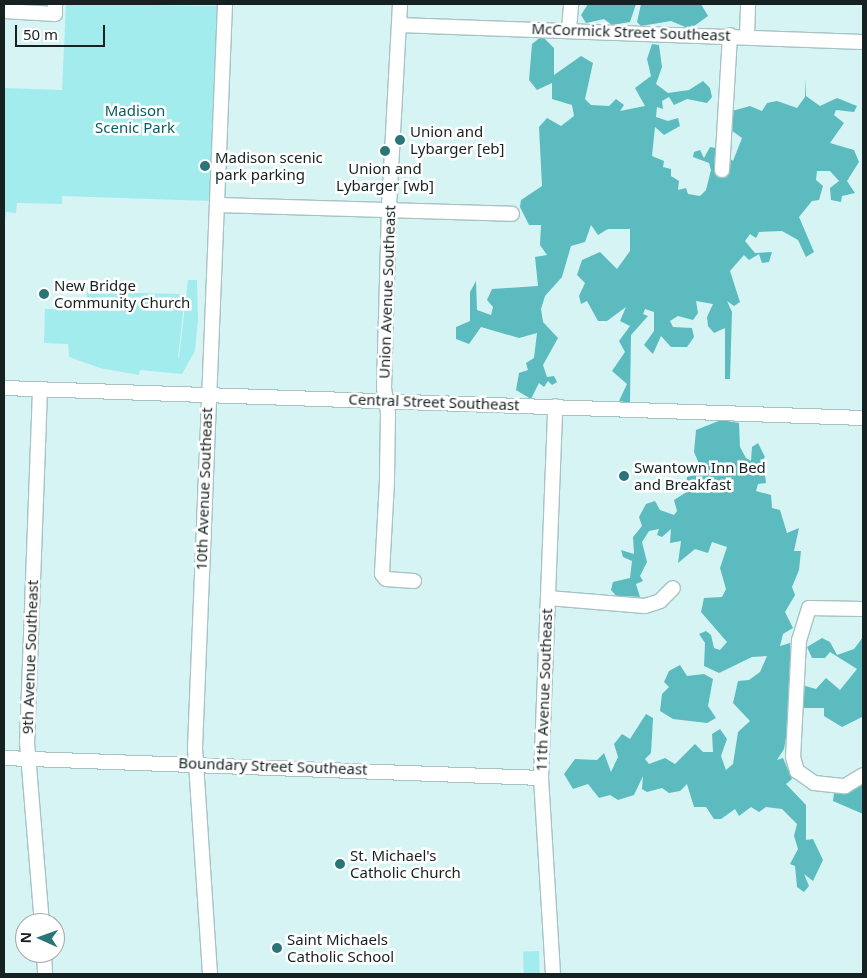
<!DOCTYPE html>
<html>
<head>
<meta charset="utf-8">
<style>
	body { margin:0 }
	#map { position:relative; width:867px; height:978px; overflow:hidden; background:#d7f4f5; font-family:"Noto Sans",sans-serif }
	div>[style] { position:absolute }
	.green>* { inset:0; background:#a2ecee; transform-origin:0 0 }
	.forest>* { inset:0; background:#5bbbbf }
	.roads { filter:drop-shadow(1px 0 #a7c3c4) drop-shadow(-1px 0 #a7c3c4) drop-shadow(0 1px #a7c3c4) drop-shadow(0 -1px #a7c3c4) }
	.street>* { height:14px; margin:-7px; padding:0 7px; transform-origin:7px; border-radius:7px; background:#fff }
	.dots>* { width:14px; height:14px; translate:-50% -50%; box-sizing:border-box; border:2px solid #fff; border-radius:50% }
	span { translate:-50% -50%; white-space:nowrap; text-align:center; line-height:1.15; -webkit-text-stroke:5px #fff; paint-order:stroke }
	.street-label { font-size:15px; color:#162121 }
	.park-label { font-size:15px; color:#065d60 }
	.poi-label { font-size:15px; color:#162121 }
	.left { translate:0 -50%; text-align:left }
	.frame { position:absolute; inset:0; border:5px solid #162121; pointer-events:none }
	.north { position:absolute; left:15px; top:913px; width:50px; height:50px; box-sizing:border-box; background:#fff; border:1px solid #a2a6a6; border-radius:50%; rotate:272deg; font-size:14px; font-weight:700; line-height:20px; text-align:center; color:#162121 }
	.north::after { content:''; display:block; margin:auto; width:18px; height:22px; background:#2b7578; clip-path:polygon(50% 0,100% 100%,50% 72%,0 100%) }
	.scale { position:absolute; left:15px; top:25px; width:90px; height:22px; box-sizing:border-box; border:2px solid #162121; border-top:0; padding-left:6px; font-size:15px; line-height:18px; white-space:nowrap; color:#162121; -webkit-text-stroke:4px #fff; paint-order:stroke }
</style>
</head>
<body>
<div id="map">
	<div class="green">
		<div style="clip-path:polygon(66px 4px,219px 6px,210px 201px,62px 196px,62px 204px,17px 203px,16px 213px,6px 212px,4px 228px,4px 88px,62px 90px)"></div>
		<div style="clip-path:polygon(188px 280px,197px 280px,198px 319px,195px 351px,182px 374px,140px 370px,139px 375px,100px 368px,69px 357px,68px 344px,44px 343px,45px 309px,85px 310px,87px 292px,185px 294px,178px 358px,165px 358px,179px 358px)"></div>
		<div style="left:539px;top:951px;width:23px;height:16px;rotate:88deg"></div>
	</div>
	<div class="forest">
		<div style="clip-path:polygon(588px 4px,636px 4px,630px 22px,612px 25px,604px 19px,586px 23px,581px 15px)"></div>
		<div style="clip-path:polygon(641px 4px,701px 4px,708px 16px,690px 29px,671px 21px,641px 26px,637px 22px)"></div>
		<div style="clip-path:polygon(542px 36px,554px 48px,554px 75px,581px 56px,593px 63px,585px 99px,591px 105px,609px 106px,616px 99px,624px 105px,620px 111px,645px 106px,635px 88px,651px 76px,647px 59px,652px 44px,659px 45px,662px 67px,656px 84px,668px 93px,689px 90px,703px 81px,710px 88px,712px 97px,707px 103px,687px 99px,674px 105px,669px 97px,662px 101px,663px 109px,657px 107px,656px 117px,668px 121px,678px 118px,680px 126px,664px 135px,655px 127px,652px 156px,664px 161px,663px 167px,671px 169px,671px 176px,679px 181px,678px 190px,686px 188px,688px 194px,700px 196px,706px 190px,711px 170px,709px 163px,693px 157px,694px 152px,700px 150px,704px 158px,710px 147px,716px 148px,733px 161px,742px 138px,731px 130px,732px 111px,750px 106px,762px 111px,767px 103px,777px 101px,797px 108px,805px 97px,805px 78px,806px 96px,820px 106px,837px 98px,857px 106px,854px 112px,836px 110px,834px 115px,844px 123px,830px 143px,854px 150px,859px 162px,847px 181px,855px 193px,842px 196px,841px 202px,831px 200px,830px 188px,839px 181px,830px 171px,817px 171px,816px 180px,823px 186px,819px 200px,812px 201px,799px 217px,814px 252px,806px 257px,798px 240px,782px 231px,759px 232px,756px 238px,750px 234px,745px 241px,755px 253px,772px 252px,769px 262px,762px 263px,759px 254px,749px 260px,744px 255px,730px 271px,740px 302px,734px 306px,727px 301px,732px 312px,730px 379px,725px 379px,725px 328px,714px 333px,708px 326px,707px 317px,713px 304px,696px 301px,698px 313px,693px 320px,678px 316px,670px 321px,673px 327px,692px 328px,694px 337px,687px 347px,671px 347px,661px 336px,653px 354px,644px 345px,654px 331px,654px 312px,645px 309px,643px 314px,648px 316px,631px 335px,630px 403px,619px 401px,627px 384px,612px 371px,625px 352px,619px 341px,630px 326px,620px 321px,626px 307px,607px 321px,598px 321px,587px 301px,581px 304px,579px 296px,585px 283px,577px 275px,582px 260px,600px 252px,617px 269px,630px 251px,630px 229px,608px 229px,598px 235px,591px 225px,585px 242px,571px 246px,562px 277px,545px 296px,541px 309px,543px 322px,558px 338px,543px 365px,547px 377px,554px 376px,557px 382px,552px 385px,548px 381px,544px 387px,539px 383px,531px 399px,516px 390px,519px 373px,528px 370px,526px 363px,534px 358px,537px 333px,519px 338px,481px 327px,469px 344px,456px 339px,456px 327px,470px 321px,470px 292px,476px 281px,477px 310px,491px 315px,493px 307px,487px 300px,492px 289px,538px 286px,535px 257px,547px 255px,540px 245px,541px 225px,529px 225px,520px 207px,521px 200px,542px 186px,539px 127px,547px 118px,561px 126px,574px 116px,572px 105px,552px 99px,552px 83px,537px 90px,529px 80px,532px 44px)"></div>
		<div style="clip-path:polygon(721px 420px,739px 423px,740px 447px,746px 458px,751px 461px,752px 447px,758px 443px,765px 457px,757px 467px,764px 466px,766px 483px,758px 484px,756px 491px,771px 495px,772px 508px,780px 510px,787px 533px,799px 528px,794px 551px,801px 551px,799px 570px,792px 587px,795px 595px,785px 612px,793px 628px,783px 634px,780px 646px,790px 643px,791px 709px,784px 749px,777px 760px,783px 758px,792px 779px,786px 784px,806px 805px,806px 840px,813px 839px,823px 860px,813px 881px,804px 874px,809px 886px,804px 892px,797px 887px,795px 866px,790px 864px,798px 849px,794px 836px,797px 824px,782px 809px,766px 807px,759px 812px,751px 807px,739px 816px,735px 809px,721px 819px,714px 819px,706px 807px,694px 807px,687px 784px,680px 791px,669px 793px,662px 788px,647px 792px,642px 789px,643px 776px,634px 795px,618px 800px,610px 795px,599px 798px,588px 784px,573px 789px,564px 774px,575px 759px,597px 760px,604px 753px,611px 772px,618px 757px,614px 744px,622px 734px,630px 739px,646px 714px,653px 718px,651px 753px,645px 759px,649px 764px,665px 758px,675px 764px,695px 744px,703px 752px,713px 752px,712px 734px,720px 729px,727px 739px,721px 756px,726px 770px,733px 764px,738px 732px,750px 721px,733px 703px,738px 681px,749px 680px,760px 672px,767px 656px,752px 657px,719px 673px,704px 666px,705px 643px,699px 634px,706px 631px,711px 635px,714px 648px,720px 650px,727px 642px,701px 612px,704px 598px,722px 597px,726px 589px,720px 568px,727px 547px,712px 542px,708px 553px,695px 549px,678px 563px,681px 541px,670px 543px,671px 529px,662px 537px,657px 535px,659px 529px,649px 531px,642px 542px,647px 562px,640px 576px,643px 581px,636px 584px,640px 597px,626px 596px,621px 601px,611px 590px,613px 582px,630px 578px,632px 561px,623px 557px,621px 550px,634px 554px,633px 537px,642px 526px,639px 517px,646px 504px,655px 501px,660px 510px,674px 515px,677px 511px,674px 500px,685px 493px,687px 477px,696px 474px,700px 466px,694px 452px,696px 430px)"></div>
		<div style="clip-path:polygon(863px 637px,862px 717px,842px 727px,824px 716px,824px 708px,804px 708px,802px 685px,816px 689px,826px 678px,840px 690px,857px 669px,830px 652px,825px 658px,812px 658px,807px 647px,822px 638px,830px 642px,837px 655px,854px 649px)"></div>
		<div style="clip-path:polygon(680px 665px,687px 676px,704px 674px,713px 679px,708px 706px,716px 718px,707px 723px,673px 719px,660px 711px,662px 694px,669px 687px,664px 682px,669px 671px)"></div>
		<div style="clip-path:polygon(863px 784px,863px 814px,833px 801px,834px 793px)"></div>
	</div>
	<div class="roads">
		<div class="street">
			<div style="left:400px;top:4px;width:205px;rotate:93.1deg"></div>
			<div style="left:389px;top:209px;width:179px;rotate:91.6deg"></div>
			<div style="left:384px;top:388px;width:26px;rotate:81deg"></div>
			<div style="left:388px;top:414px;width:67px;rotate:90.9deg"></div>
			<div style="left:387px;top:481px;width:93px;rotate:93.1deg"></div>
			<div style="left:382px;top:574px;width:6px;rotate:51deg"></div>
			<div style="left:386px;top:579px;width:28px;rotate:4deg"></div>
			<div style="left:4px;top:11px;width:51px;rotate:3.4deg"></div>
			<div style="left:55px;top:14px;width:10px;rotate:-90deg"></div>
			<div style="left:399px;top:25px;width:464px;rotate:2.1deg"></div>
			<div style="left:569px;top:29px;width:25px;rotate:-85deg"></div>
			<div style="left:747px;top:36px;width:32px;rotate:-88deg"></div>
			<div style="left:722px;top:170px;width:135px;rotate:-86.6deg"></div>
			<div style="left:217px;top:205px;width:295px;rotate:1.7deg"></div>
			<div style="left:4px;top:388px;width:860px;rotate:2deg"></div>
			<div style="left:40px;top:390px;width:352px;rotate:92.1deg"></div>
			<div style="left:27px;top:742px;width:182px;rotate:85.3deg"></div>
			<div style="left:548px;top:598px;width:97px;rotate:4.7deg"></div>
			<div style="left:645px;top:606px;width:16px;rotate:-18deg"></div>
			<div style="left:660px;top:601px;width:18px;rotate:-45deg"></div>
			<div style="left:863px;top:609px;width:54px;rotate:-178.9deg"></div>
			<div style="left:809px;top:608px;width:34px;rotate:107deg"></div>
			<div style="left:799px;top:640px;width:117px;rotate:92.9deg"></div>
			<div style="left:793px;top:757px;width:15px;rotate:74deg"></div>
			<div style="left:797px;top:771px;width:21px;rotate:35deg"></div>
			<div style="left:814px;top:783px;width:31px;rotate:6deg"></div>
			<div style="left:845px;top:786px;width:21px;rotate:-31deg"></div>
			<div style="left:4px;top:758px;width:537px;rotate:2.13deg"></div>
			<div style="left:44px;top:953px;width:21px;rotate:87deg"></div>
			<div style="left:210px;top:974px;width:226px;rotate:-93.8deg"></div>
			<div style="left:195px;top:748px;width:745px;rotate:-87.69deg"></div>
			<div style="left:553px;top:974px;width:196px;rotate:-93.5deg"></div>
			<div style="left:541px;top:778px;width:372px;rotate:-87.8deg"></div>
		</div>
	</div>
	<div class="dots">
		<div style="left:400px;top:140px;background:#2b7578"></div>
		<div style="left:385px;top:151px;background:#2b7578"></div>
		<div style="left:205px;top:166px;background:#2b7578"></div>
		<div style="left:44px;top:294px;background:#2b7578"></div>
		<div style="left:624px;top:476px;background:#2b7578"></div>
		<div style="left:340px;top:864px;background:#2b7578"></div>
		<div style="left:277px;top:948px;background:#2b7578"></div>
	</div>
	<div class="street-label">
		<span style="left:631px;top:32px;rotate:2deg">McCormick Street Southeast</span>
		<span style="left:387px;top:292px;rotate:-88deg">Union Avenue Southeast</span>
		<span style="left:434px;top:402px;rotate:2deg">Central Street Southeast</span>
		<span style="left:204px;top:489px;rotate:-88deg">10th Avenue Southeast</span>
		<span style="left:30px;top:657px;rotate:-88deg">9th Avenue Southeast</span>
		<span style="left:544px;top:690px;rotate:-88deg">11th Avenue Southeast</span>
		<span style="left:273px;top:766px;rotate:2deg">Boundary Street Southeast</span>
	</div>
	<div class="park-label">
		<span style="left:135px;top:119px">Madison<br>Scenic Park</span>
	</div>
	<div class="poi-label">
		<span class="left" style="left:410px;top:140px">Union and<br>Lybarger [eb]</span>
		<span class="left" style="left:215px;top:166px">Madison scenic<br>park parking</span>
		<span style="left:385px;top:177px">Union and<br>Lybarger [wb]</span>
		<span class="left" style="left:54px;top:294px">New Bridge<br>Community Church</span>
		<span class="left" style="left:634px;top:476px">Swantown Inn Bed<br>and Breakfast</span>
		<span class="left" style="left:350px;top:864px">St. Michael's<br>Catholic Church</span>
		<span class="left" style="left:287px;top:948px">Saint Michaels<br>Catholic School</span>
	</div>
	<div class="frame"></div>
	<div class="north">N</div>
	<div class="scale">50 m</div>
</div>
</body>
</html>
